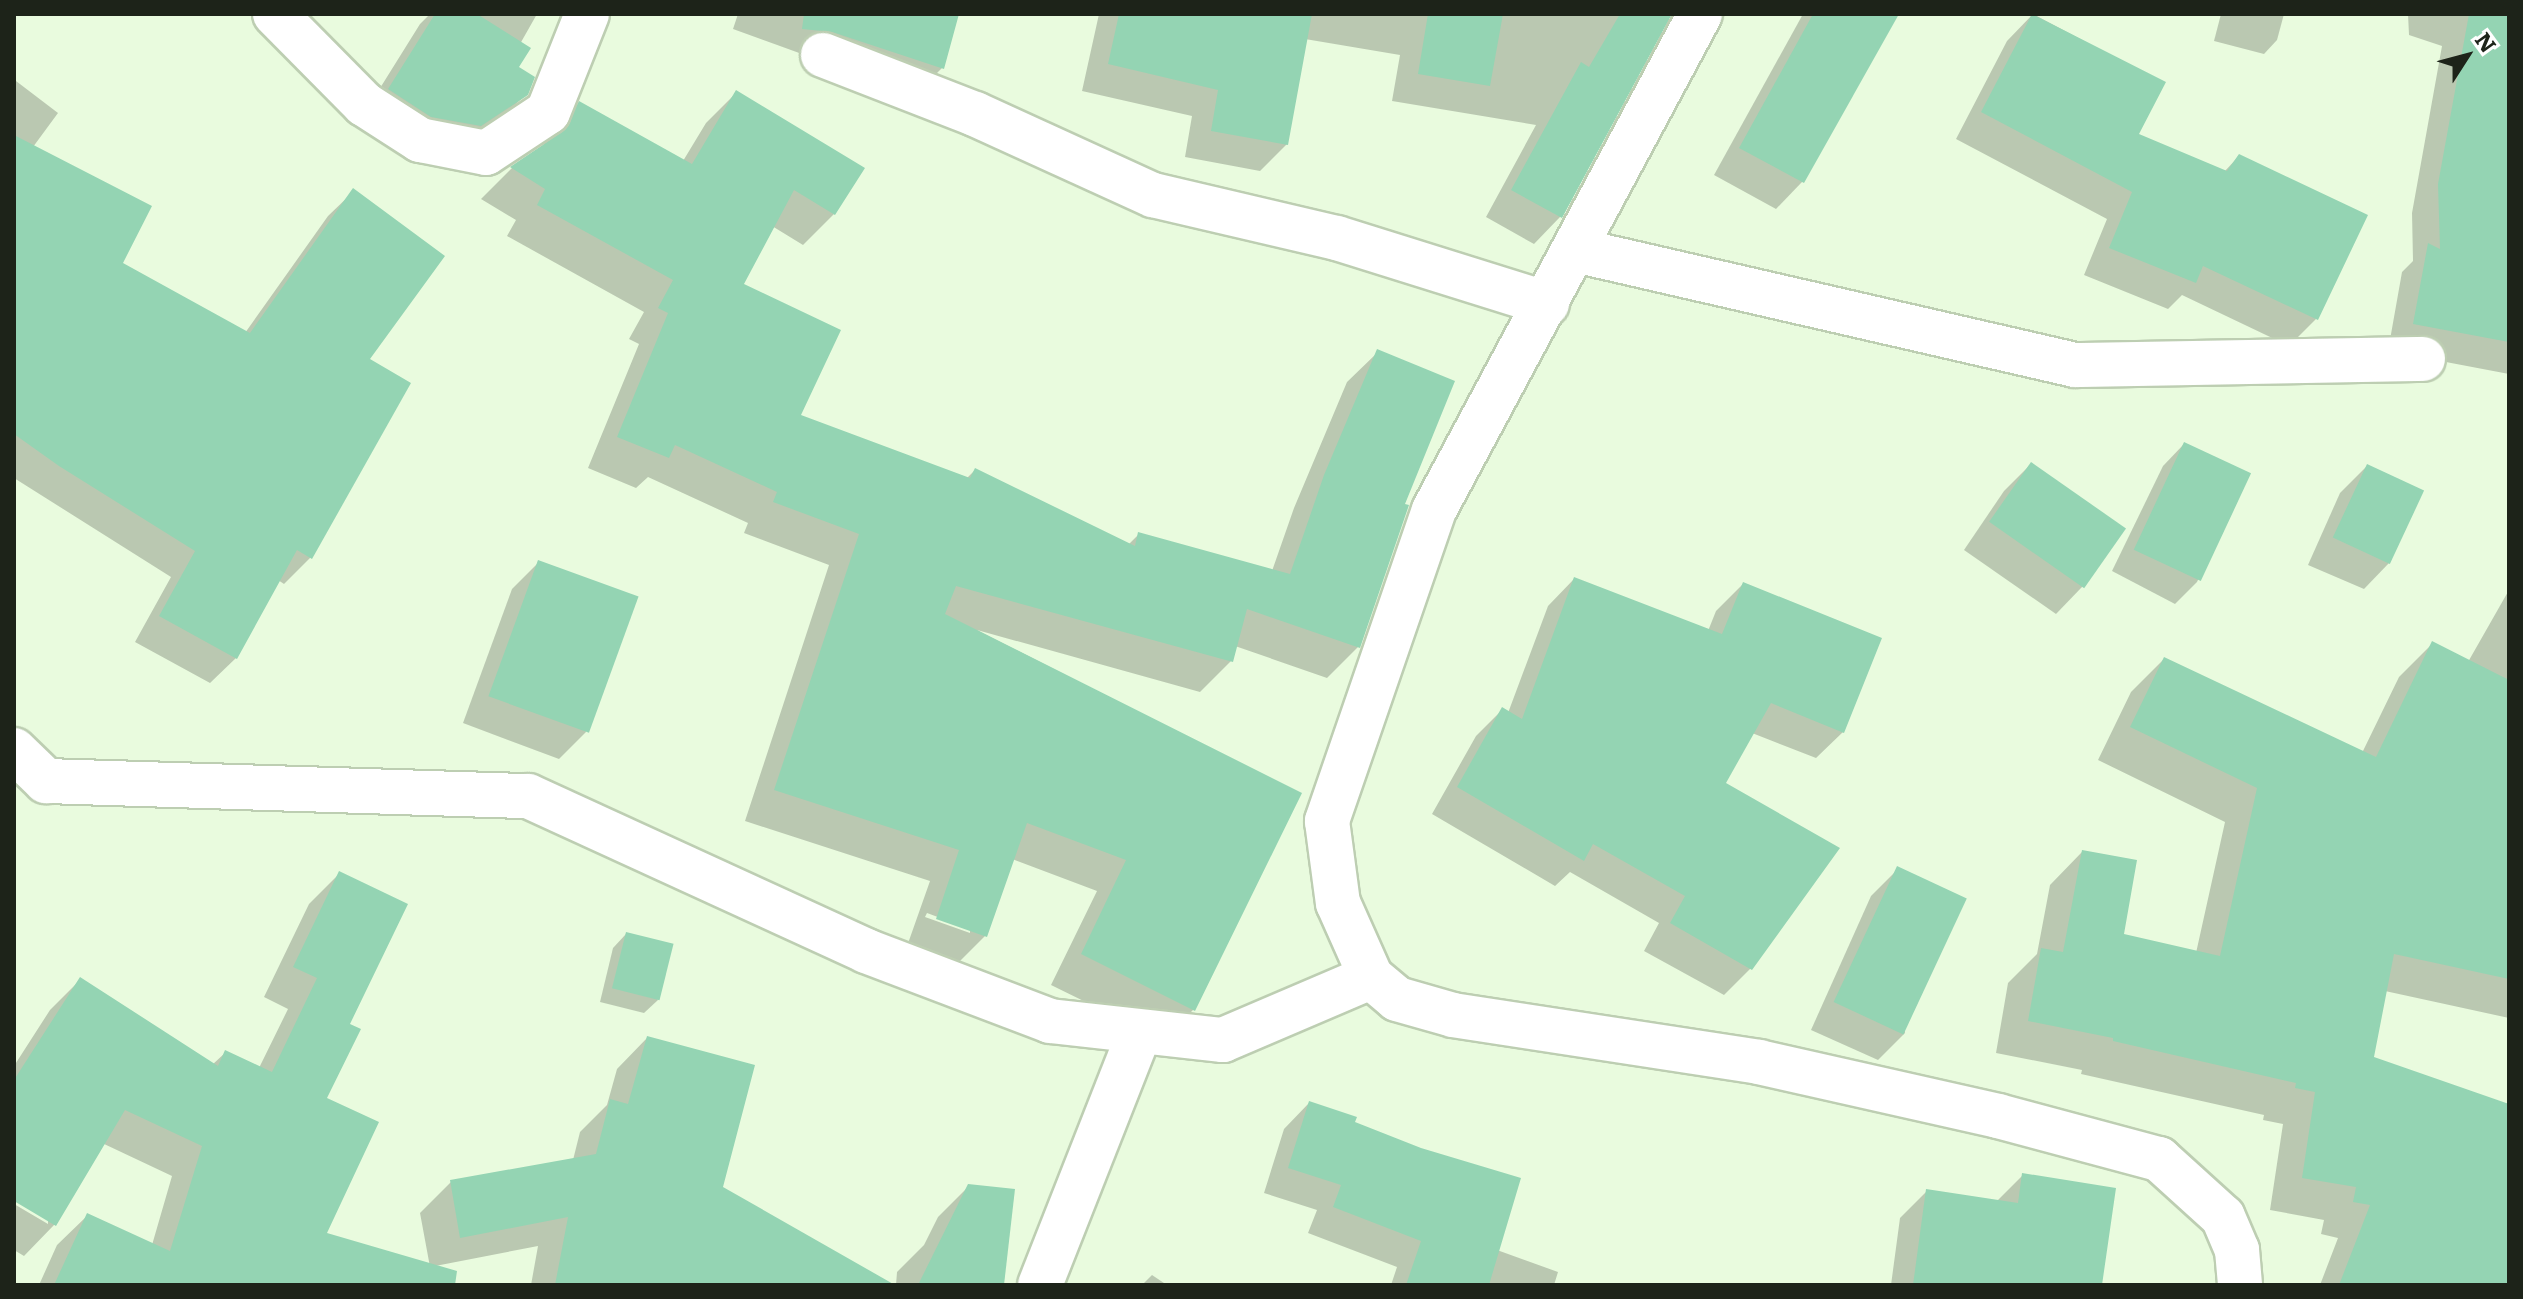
<!DOCTYPE html>
<html>
<head>
<meta charset="utf-8">
<style>
	body { margin:0 }
	#map { position:relative; width:2523px; height:1299px; overflow:hidden; background:#e9fbde; font-family:Literata,serif }
	div>[style] { position:absolute }
	.shadow>* { inset:0; background:#0003 }
	.building>* { inset:0; background:#94d4b3; transform-origin:0 0 }
	.roads { filter:drop-shadow(2px 0 #bdceb2) drop-shadow(-2px 0 #bdceb2) drop-shadow(0 2px #bdceb2) drop-shadow(0 -2px #bdceb2) }
	.minor>* { height:44px; margin:-22px; padding:0 22px; transform-origin:22px; border-radius:22px; background:#fff }
	span { translate:-50% -50%; white-space:nowrap; text-align:center; line-height:1.15; -webkit-text-stroke:6px #fff; paint-order:stroke }
	.frame { position:absolute; inset:0; border:16px solid #1d2319; pointer-events:none }
	.north { position:absolute; left:2427px; top:16px; width:80px; height:80px; -webkit-text-stroke:6px #fff; paint-order:stroke; rotate:54deg; font-size:22px; font-weight:700; line-height:32px; text-align:center; color:#1d2319 }
	.north::after { content:''; display:block; margin:auto; width:28px; height:36px; background:#1d2319; clip-path:polygon(50% 0,100% 100%,50% 72%,0 100%) }
</style>
</head>
<body>
<div id="map">
	<div class="shadow">
		<div style="clip-path:polygon(430px 14px,537px 14px,520px 44px,516px 68px,526px 94px,498px 122px,452px 152px,362px 117px,420px 24px)"></div>
		<div style="clip-path:polygon(738px 14px,957px 14px,942px 68px,915px 95px,733px 29px)"></div>
		<div style="clip-path:polygon(1099px 14px,1674px 14px,1668px 17px,1560px 217px,1534px 244px,1486px 217px,1536px 125px,1392px 101px,1400px 55px,1305px 39px,1287px 144px,1260px 171px,1185px 157px,1192px 116px,1082px 91px)"></div>
		<div style="clip-path:polygon(1803px 14px,1887px 14px,1894px 18px,1802px 182px,1776px 209px,1714px 175px)"></div>
		<div style="clip-path:polygon(2033px 14px,2163px 83px,2136px 135px,2224px 172px,2239px 156px,2316px 319px,2289px 346px,2182px 295px,2168px 309px,2084px 275px,2107px 219px,1956px 139px,2007px 41px)"></div>
		<div style="clip-path:polygon(2221px 14px,2284px 14px,2277px 40px,2264px 54px,2214px 41px)"></div>
		<div style="clip-path:polygon(2408px 14px,2509px 14px,2509px 374px,2388px 351px,2402px 272px,2413px 261px,2412px 213px,2442px 46px,2409px 35px)"></div>
		<div style="clip-path:polygon(16px 81px,58px 113px,33px 147px,120px 263px,245px 333px,328px 216px,354px 191px,367px 360px,409px 384px,310px 558px,284px 584px,278px 580px,236px 658px,210px 683px,135px 642px,171px 577px,14px 478px)"></div>
		<div style="clip-path:polygon(evenodd,737px 92px,834px 214px,803px 245px,772px 226px,741px 284px,798px 416px,966px 479px,975px 470px,1128px 545px,1139px 534px,1272px 571px,1294px 508px,1347px 382px,1378px 352px,1402px 505px,1358px 647px,1327px 678px,1235px 646px,1231px 661px,1200px 692px,977px 630px,1299px 794px,1193px 1010px,1163px 1040px,1051px 985px,1097px 891px,1012px 859px,985px 936px,954px 967px,906px 949px,930px 881px,745px 821px,829px 565px,744px 533px,748px 523px,648px 477px,636px 488px,588px 468px,639px 344px,629px 339px,644px 312px,507px 236px,516px 220px,481px 199px,512px 168px,541px 149px,549px 134px,580px 103px,683px 161px,706px 123px,737px 92px,927px 913px,970px 929px,970px 933px,925px 917px,927px 913px)"></div>
		<div style="clip-path:polygon(2184px 444px,2248px 474px,2197px 582px,2175px 604px,2112px 571px,2163px 466px)"></div>
		<div style="clip-path:polygon(2031px 464px,2123px 529px,2082px 587px,2056px 614px,1964px 550px,2004px 491px)"></div>
		<div style="clip-path:polygon(2367px 466px,2390px 562px,2364px 589px,2308px 565px,2340px 493px)"></div>
		<div style="clip-path:polygon(539px 562px,586px 732px,559px 759px,463px 723px,512px 589px)"></div>
		<div style="clip-path:polygon(1574px 579px,1708px 631px,1716px 611px,1743px 584px,1843px 732px,1816px 758px,1752px 733px,1723px 784px,1751px 968px,1724px 995px,1644px 951px,1659px 923px,1570px 872px,1555px 886px,1432px 814px,1476px 736px,1502px 710px,1508px 713px,1548px 606px)"></div>
		<div style="clip-path:polygon(2509px 590px,2509px 1018px,2385px 991px,2372px 1058px,2509px 1106px,2509px 1285px,2320px 1285px,2338px 1238px,2321px 1234px,2324px 1220px,2270px 1210px,2283px 1124px,2263px 1120px,2264px 1115px,2081px 1074px,2082px 1070px,1996px 1053px,2008px 983px,2037px 954px,2050px 885px,2082px 852px,2122px 936px,2196px 953px,2225px 822px,2098px 760px,2131px 692px,2164px 659px,2362px 753px,2399px 677px,2432px 644px,2468px 662px)"></div>
		<div style="clip-path:polygon(1898px 869px,1905px 1033px,1878px 1060px,1811px 1030px,1871px 896px)"></div>
		<div style="clip-path:polygon(340px 873px,348px 1025px,325px 1099px,302px 1285px,39px 1285px,57px 1245px,88px 1215px,152px 1245px,172px 1176px,102px 1143px,54px 1225px,24px 1256px,14px 1250px,14px 1204px,48px 1224px,48px 1219px,14px 1199px,14px 1066px,50px 1010px,80px 980px,212px 1065px,226px 1052px,259px 1068px,288px 1009px,264px 997px,309px 904px)"></div>
		<div style="clip-path:polygon(626px 934px,658px 1000px,644px 1013px,600px 1002px,613px 948px)"></div>
		<div style="clip-path:polygon(647px 1038px,720px 1188px,890px 1285px,531px 1285px,538px 1246px,430px 1267px,420px 1213px,451px 1182px,573px 1160px,580px 1132px,607px 1105px,617px 1069px)"></div>
		<div style="clip-path:polygon(1309px 1103px,1353px 1123px,1497px 1250px,1558px 1272px,1554px 1285px,1391px 1285px,1397px 1267px,1308px 1233px,1317px 1210px,1264px 1193px,1284px 1129px)"></div>
		<div style="clip-path:polygon(2023px 1175px,2100px 1285px,1891px 1285px,1900px 1218px,1927px 1191px,1996px 1202px)"></div>
		<div style="clip-path:polygon(969px 1186px,1002px 1285px,896px 1285px,897px 1272px,924px 1245px,938px 1217px)"></div>
		<div style="clip-path:polygon(1152px 1275px,1167px 1285px,1142px 1285px)"></div>
	</div>
	<div class="building">
		<div style="clip-path:polygon(435px 14px,477px 14px,531px 48px,519px 67px,535px 77px,528px 95px,481px 126px,431px 117px,388px 89px)"></div>
		<div style="clip-path:polygon(804px 14px,959px 14px,944px 69px,832px 32px,802px 29px)"></div>
		<div style="clip-path:polygon(1119px 14px,1312px 14px,1288px 145px,1211px 131px,1218px 90px,1108px 64px)"></div>
		<div style="clip-path:polygon(1428px 14px,1503px 14px,1490px 86px,1418px 74px)"></div>
		<div style="clip-path:polygon(1620px 14px,1672px 14px,1562px 218px,1511px 190px,1581px 62px,1589px 67px)"></div>
		<div style="clip-path:polygon(1813px 14px,1899px 14px,1804px 183px,1739px 148px)"></div>
		<div style="clip-path:polygon(2032px 14px,2166px 82px,2139px 134px,2227px 171px,2239px 154px,2368px 215px,2318px 320px,2203px 266px,2196px 283px,2109px 248px,2132px 192px,1981px 112px)"></div>
		<div style="clip-path:polygon(2469px 14px,2509px 14px,2509px 342px,2413px 324px,2428px 243px,2440px 249px,2438px 184px)"></div>
		<div style="clip-path:polygon(736px 90px,865px 168px,835px 215px,794px 190px,744px 284px,841px 330px,801px 415px,970px 478px,975px 468px,1135px 546px,1138px 532px,1290px 574px,1324px 475px,1377px 349px,1455px 381px,1405px 504px,1409px 505px,1360px 648px,1247px 609px,1233px 662px,956px 586px,945px 614px,1302px 793px,1195px 1011px,1081px 954px,1126px 860px,1027px 823px,987px 937px,936px 919px,959px 850px,774px 790px,859px 534px,773px 502px,777px 492px,675px 445px,669px 458px,617px 437px,668px 313px,658px 308px,673px 280px,537px 205px,545px 189px,510px 167px,562px 132px,579px 101px,692px 164px)"></div>
		<div style="clip-path:polygon(14px 135px,152px 206px,123px 263px,250px 333px,353px 188px,445px 256px,370px 359px,411px 383px,312px 559px,297px 550px,237px 659px,159px 616px,195px 551px,59px 466px,14px 434px)"></div>
		<div style="left:2184px;top:442px;width:74px;height:119px;rotate:25deg"></div>
		<div style="left:2031px;top:462px;width:116px;height:73px;rotate:35deg"></div>
		<div style="left:2367px;top:464px;width:63px;height:81px;rotate:25deg"></div>
		<div style="left:538px;top:560px;width:107px;height:145px;rotate:20deg"></div>
		<div style="clip-path:polygon(1574px 577px,1722px 634px,1743px 582px,1882px 638px,1844px 733px,1771px 703px,1726px 783px,1840px 848px,1752px 970px,1670px 923px,1685px 896px,1593px 844px,1584px 861px,1457px 787px,1502px 707px,1522px 719px)"></div>
		<div style="clip-path:polygon(2432px 641px,2509px 680px,2509px 979px,2394px 954px,2374px 1057px,2509px 1104px,2509px 1285px,2339px 1285px,2370px 1205px,2353px 1202px,2356px 1187px,2302px 1178px,2315px 1092px,2295px 1088px,2296px 1083px,2113px 1041px,2113px 1038px,2028px 1021px,2041px 948px,2063px 952px,2082px 850px,2137px 860px,2124px 934px,2220px 956px,2257px 788px,2130px 727px,2164px 657px,2376px 757px)"></div>
		<div style="left:1897px;top:866px;width:77px;height:150px;rotate:25deg"></div>
		<div style="clip-path:polygon(339px 871px,408px 904px,350px 1024px,361px 1029px,327px 1098px,379px 1122px,327px 1233px,457px 1271px,455px 1285px,54px 1285px,87px 1213px,170px 1251px,202px 1146px,125px 1110px,56px 1226px,14px 1201px,14px 1080px,80px 977px,218px 1066px,225px 1050px,272px 1072px,317px 978px,293px 967px)"></div>
		<div style="left:626px;top:932px;width:49px;height:58px;rotate:14deg"></div>
		<div style="clip-path:polygon(647px 1036px,755px 1065px,723px 1187px,895px 1285px,555px 1285px,568px 1217px,460px 1238px,450px 1180px,596px 1154px,610px 1099px,628px 1104px)"></div>
		<div style="clip-path:polygon(1309px 1101px,1357px 1117px,1355px 1122px,1421px 1148px,1521px 1178px,1489px 1285px,1406px 1285px,1421px 1241px,1333px 1207px,1341px 1185px,1288px 1168px)"></div>
		<div style="clip-path:polygon(2022px 1173px,2116px 1188px,2102px 1285px,1913px 1285px,1926px 1189px,2018px 1203px)"></div>
		<div style="clip-path:polygon(968px 1184px,1015px 1189px,1004px 1285px,918px 1285px)"></div>
	</div>
	<div class="roads">
		<div class="minor">
			<div style="left:275px;top:14px;width:127px;rotate:45.3deg"></div>
			<div style="left:364px;top:104px;width:67px;rotate:32.7deg"></div>
			<div style="left:420px;top:140px;width:67px;rotate:11.1deg"></div>
			<div style="left:486px;top:153px;width:74px;rotate:-33.5deg"></div>
			<div style="left:548px;top:112px;width:105px;rotate:-68.3deg"></div>
			<div style="left:1700px;top:14px;width:563px;rotate:118.2deg"></div>
			<div style="left:1434px;top:510px;width:329px;rotate:109deg"></div>
			<div style="left:1327px;top:821px;width:83px;rotate:82.4deg"></div>
			<div style="left:1338px;top:903px;width:81px;rotate:66deg"></div>
			<div style="left:1371px;top:977px;width:34px;rotate:40deg"></div>
			<div style="left:1397px;top:999px;width:58px;rotate:15.9deg"></div>
			<div style="left:1453px;top:1015px;width:310px;rotate:8.7deg"></div>
			<div style="left:1759px;top:1062px;width:245px;rotate:12.7deg"></div>
			<div style="left:1998px;top:1116px;width:167px;rotate:15deg"></div>
			<div style="left:2159px;top:1159px;width:86px;rotate:42.2deg"></div>
			<div style="left:2223px;top:1217px;width:36px;rotate:67deg"></div>
			<div style="left:2237px;top:1250px;width:35px;rotate:85deg"></div>
			<div style="left:823px;top:55px;width:163px;rotate:21.2deg"></div>
			<div style="left:975px;top:114px;width:196px;rotate:24.5deg"></div>
			<div style="left:1153px;top:195px;width:189px;rotate:13.2deg"></div>
			<div style="left:1337px;top:238px;width:220px;rotate:17.4deg"></div>
			<div style="left:1575px;top:250px;width:513px;rotate:12.95deg"></div>
			<div style="left:2075px;top:365px;width:348px;rotate:-1deg"></div>
			<div style="left:14px;top:750px;width:45px;rotate:44.1deg"></div>
			<div style="left:46px;top:781px;width:482px;rotate:1.8deg"></div>
			<div style="left:528px;top:796px;width:372px;rotate:24.6deg"></div>
			<div style="left:866px;top:951px;width:197px;rotate:20.8deg"></div>
			<div style="left:1050px;top:1021px;width:174px;rotate:6.3deg"></div>
			<div style="left:1223px;top:1040px;width:161px;rotate:-23.1deg"></div>
			<div style="left:1040px;top:1285px;width:270px;rotate:-68.5deg"></div>
		</div>
	</div>
	<div class="frame"></div>
	<div class="north">N</div>
</div>
</body>
</html>
